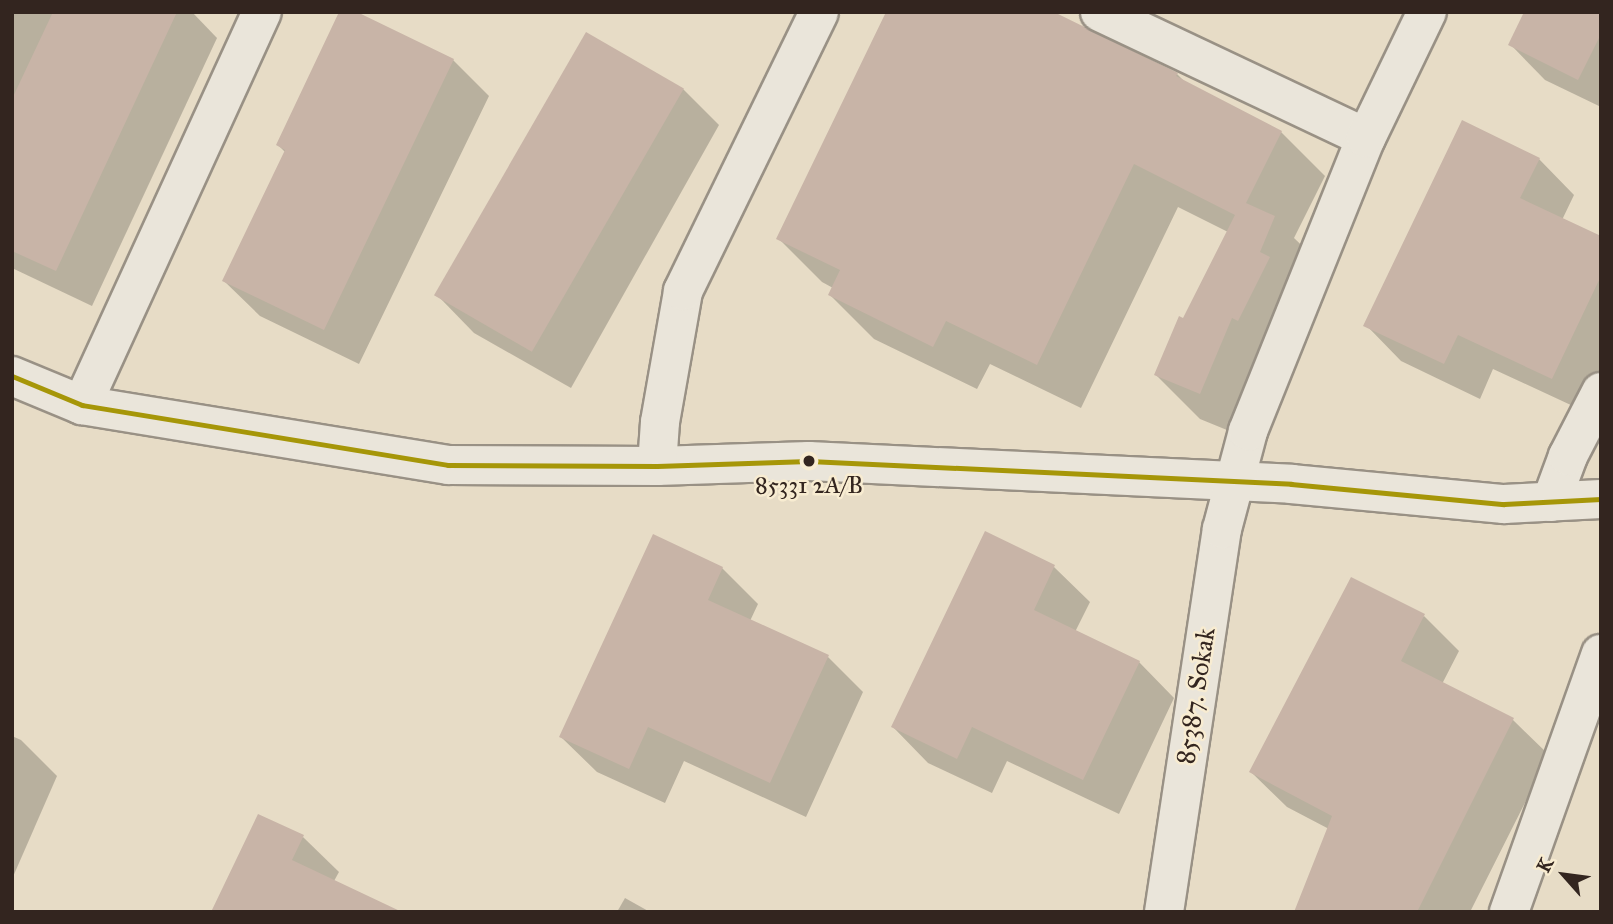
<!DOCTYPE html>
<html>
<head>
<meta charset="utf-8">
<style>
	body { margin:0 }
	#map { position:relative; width:1613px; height:924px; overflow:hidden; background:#e7dcc6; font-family:"IM FELL Great Primer",serif }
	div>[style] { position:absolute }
	.shadow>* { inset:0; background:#0003 }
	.building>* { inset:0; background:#c8b4a7; transform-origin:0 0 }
	.roads { filter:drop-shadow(2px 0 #999185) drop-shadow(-2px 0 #999185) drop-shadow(0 2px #999185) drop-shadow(0 -2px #999185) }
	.minor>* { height:38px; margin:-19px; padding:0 19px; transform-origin:19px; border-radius:19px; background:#eae5da }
	.bus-1>* { height:5px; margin:-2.5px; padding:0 2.5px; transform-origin:2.5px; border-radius:2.5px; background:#a69608 }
	.dots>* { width:19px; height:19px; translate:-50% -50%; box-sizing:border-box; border:4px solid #f8ecd1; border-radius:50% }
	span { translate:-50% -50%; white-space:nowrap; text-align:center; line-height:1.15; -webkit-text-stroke:5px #f8ecd1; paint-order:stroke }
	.bus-label { font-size:24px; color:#33251f }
	.street-label { font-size:26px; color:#33251f }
	.frame { position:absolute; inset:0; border:14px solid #33251f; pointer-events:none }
	.north { position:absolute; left:1529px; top:840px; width:70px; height:70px; -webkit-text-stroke:5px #f8ecd1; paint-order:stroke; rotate:298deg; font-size:19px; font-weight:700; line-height:28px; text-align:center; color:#33251f }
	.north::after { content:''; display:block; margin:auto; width:24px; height:32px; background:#33251f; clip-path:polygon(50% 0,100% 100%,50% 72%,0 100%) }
</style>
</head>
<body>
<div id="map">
	<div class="shadow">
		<div style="clip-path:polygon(12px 12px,192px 12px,217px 38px,92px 306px,12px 268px)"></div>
		<div style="clip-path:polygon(352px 12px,453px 60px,489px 96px,359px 364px,260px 316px,224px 281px,286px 153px,278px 145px)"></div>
		<div style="clip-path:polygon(1601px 12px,1601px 107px,1545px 80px,1510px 44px)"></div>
		<div style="clip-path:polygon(1177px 74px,1185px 82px,1281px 132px,1325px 176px,1294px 238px,1318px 261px,1244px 437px,1200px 419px,1156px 375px,1228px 232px,1178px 207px,1081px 408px,990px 364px,977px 389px,874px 339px,830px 295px,833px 288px,822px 282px,778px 238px)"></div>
		<div style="clip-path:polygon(683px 89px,719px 125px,571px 388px,474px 333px,439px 297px)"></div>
		<div style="clip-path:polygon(1539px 159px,1574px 195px,1562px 220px,1601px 238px,1601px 386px,1588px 413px,1493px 369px,1480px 399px,1401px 361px,1366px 325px)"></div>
		<div style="clip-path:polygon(986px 534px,1054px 567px,1090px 602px,1075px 632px,1139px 662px,1174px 698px,1119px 814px,1007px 761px,992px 793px,928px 763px,893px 727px)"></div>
		<div style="clip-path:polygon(653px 537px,722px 568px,758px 604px,750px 621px,828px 657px,863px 692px,806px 817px,684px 761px,665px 803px,597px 772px,561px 737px)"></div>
		<div style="clip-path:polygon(1424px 616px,1459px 651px,1442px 684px,1513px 720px,1549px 755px,1470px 912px,1296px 912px,1329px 829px,1287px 807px,1251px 772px)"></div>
		<div style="clip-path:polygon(12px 736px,21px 740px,57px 776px,12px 879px)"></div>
		<div style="clip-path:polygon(303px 837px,339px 872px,334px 881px,213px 912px)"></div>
		<div style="clip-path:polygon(625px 898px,650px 912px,617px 912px)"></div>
	</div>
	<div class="building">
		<div style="clip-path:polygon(53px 12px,177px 12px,56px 271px,12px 251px,12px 99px)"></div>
		<div style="clip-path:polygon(339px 12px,357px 12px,454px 59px,324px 330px,222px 281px,285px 150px,276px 145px)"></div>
		<div style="clip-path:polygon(886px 12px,1054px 12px,1178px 73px,1176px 76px,1282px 131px,1246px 203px,1275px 216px,1260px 252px,1270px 257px,1238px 321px,1232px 318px,1200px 394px,1154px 375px,1179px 316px,1183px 318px,1235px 215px,1134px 164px,1037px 365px,946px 321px,933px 347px,828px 295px,840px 270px,776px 239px)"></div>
		<div style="clip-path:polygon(1524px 12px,1601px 12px,1601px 34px,1578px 80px,1508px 45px)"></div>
		<div style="left:586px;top:32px;width:113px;height:304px;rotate:30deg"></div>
		<div style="clip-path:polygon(1462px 120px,1540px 158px,1520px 198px,1601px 236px,1601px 276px,1552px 379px,1458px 335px,1444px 364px,1363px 326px)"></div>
		<div style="clip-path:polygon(985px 531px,1055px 565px,1034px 610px,1140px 661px,1083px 780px,972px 727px,957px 759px,891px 727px)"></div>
		<div style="clip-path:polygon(653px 534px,723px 567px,708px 600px,829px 655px,770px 783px,648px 727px,629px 769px,559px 737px)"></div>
		<div style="clip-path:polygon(1351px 577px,1425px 614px,1401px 661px,1514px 718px,1417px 912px,1294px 912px,1332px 816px,1249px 772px)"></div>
		<div style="clip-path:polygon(258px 814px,304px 835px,292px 860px,402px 912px,211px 912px)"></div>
	</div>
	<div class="roads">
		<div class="minor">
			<div style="left:1100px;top:12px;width:294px;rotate:25.3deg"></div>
			<div style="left:12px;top:376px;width:76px;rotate:22.5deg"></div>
			<div style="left:82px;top:405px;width:371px;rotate:9.3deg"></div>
			<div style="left:448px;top:465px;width:209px;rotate:0.3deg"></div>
			<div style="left:657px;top:466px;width:152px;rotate:-1.9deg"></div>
			<div style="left:809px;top:461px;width:483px;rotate:2.7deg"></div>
			<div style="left:1291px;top:484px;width:214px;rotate:5.4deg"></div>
			<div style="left:1504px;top:504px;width:97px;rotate:-3deg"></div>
			<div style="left:82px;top:405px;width:432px;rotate:-65.4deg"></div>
			<div style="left:657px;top:466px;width:44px;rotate:-86.1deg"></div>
			<div style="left:660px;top:422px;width:133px;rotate:-80deg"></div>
			<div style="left:683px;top:291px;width:310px;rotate:-64deg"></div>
			<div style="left:1551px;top:502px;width:49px;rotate:-69.7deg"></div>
			<div style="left:1568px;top:456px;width:72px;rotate:-62.7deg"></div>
			<div style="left:1164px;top:912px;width:387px;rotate:-81.4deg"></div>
			<div style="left:1222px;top:529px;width:101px;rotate:-75.1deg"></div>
			<div style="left:1248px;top:431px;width:316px;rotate:-68.1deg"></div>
			<div style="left:1366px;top:138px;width:140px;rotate:-64.2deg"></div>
			<div style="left:1509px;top:912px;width:274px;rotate:-70.4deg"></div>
		</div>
	</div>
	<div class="bus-1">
		<div style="left:12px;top:376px;width:76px;rotate:22.5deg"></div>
		<div style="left:82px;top:405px;width:371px;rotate:9.3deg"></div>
		<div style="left:448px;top:465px;width:209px;rotate:0.3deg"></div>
		<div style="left:657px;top:466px;width:152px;rotate:-1.9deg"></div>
		<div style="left:809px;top:461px;width:483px;rotate:2.7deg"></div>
		<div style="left:1291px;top:484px;width:214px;rotate:5.4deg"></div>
		<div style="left:1504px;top:504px;width:97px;rotate:-3deg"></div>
	</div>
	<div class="dots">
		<div style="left:809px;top:461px;background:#33251f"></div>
	</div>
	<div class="bus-label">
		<span style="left:809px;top:486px">85331 2A/B</span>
	</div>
	<div class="street-label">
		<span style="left:1196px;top:696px;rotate:-81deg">85387. Sokak</span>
	</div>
	<div class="frame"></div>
	<div class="north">K</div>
</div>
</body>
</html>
